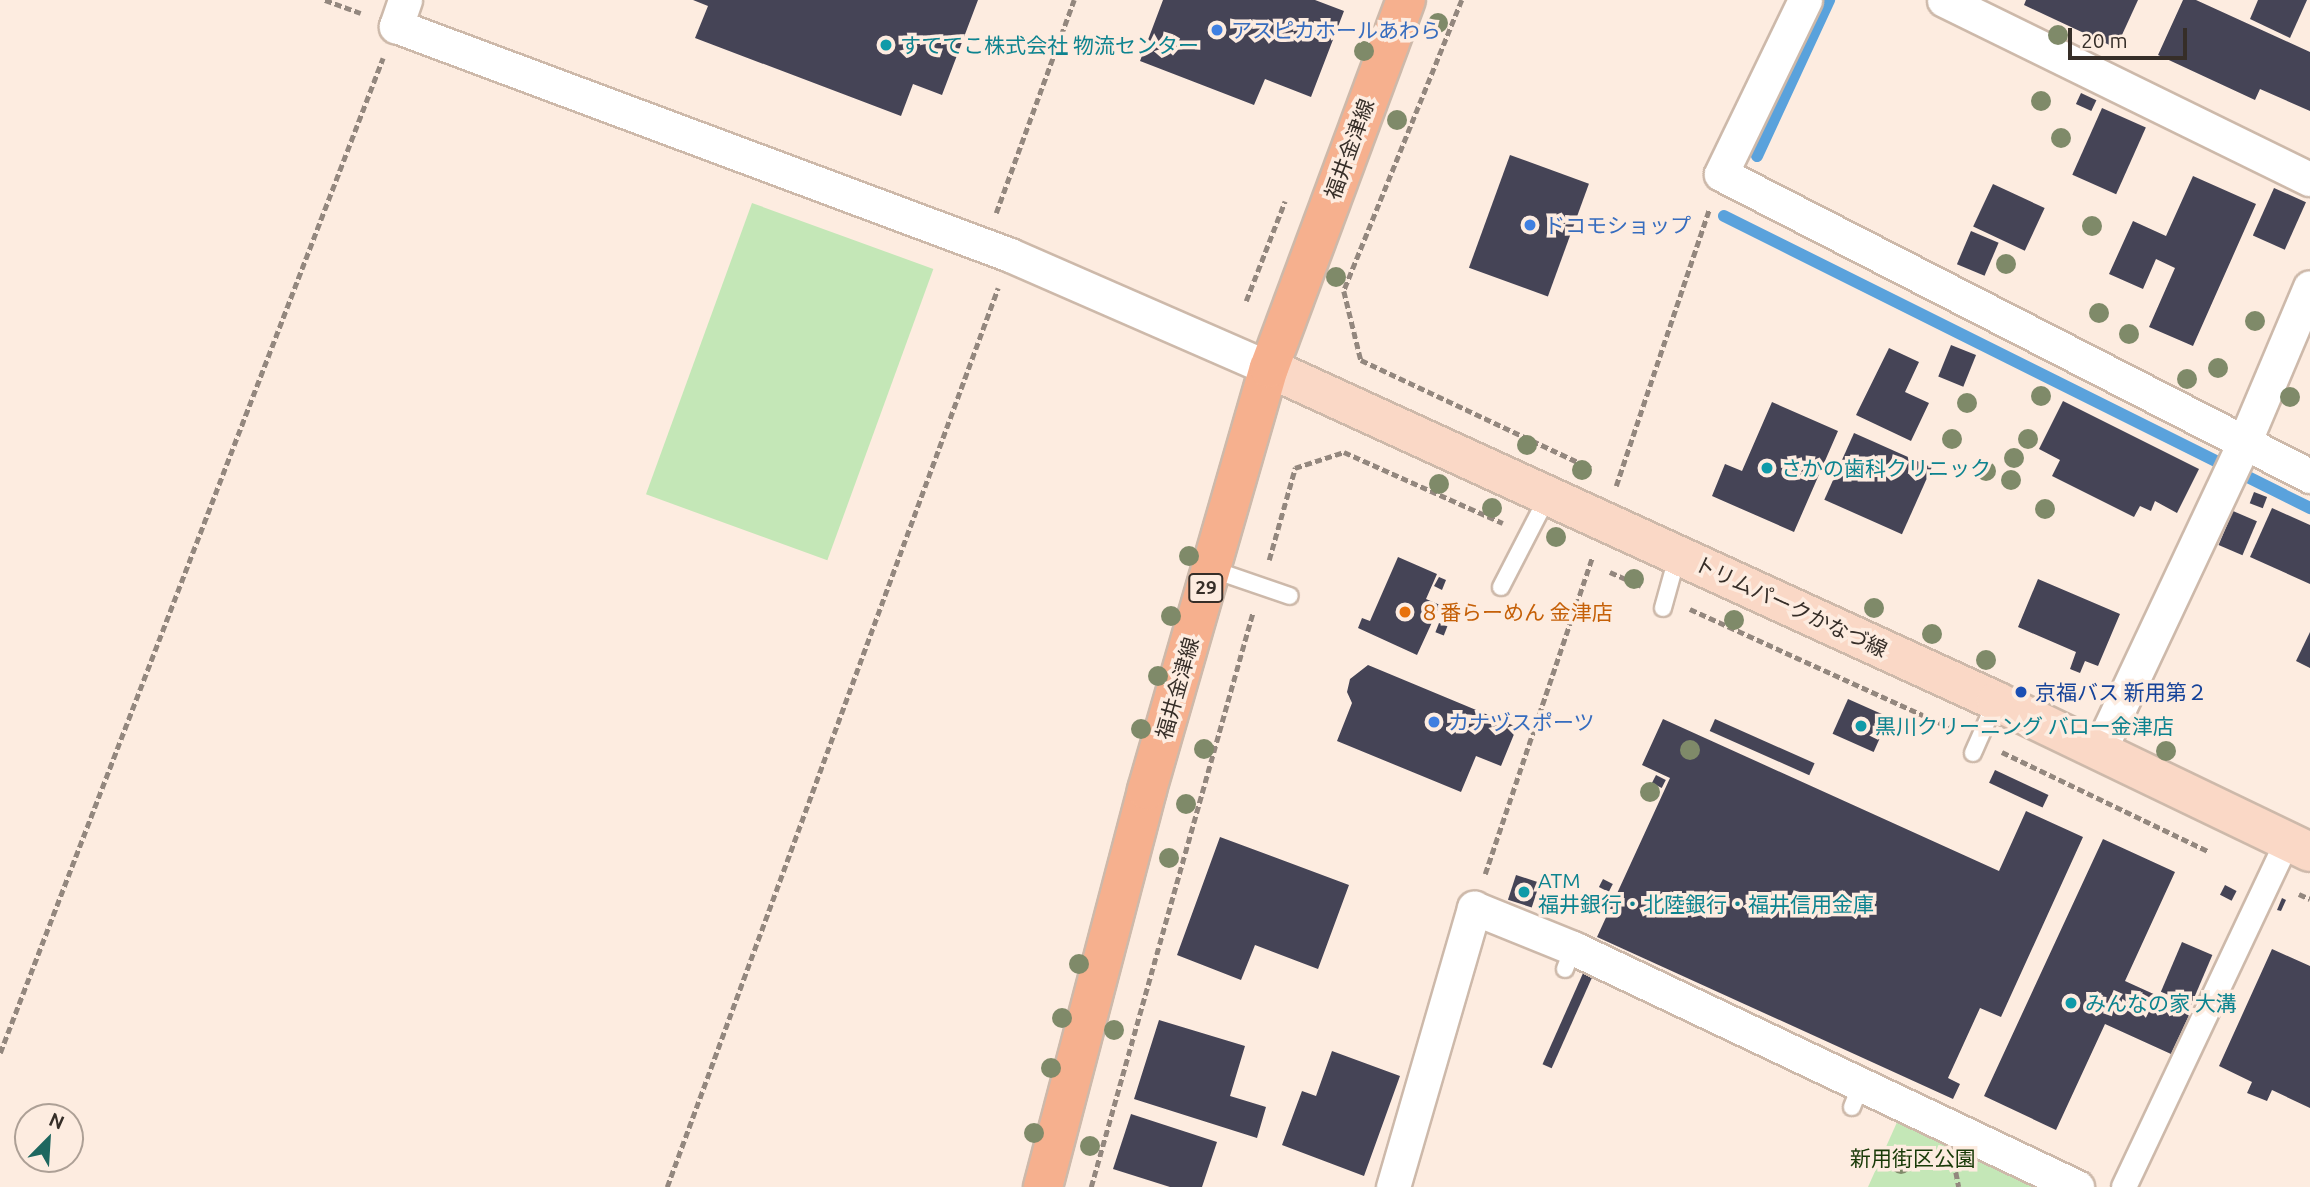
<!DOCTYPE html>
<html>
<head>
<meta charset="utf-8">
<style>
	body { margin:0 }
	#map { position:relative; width:2310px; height:1187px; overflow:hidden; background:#fdece0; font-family:Ubuntu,"Noto Sans JP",sans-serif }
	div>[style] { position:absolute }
	.green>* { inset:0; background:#c4e7b7; transform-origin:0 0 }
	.stream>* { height:12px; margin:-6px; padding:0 6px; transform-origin:6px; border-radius:6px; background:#5aa2dc }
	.building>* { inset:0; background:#454456; transform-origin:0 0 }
	.path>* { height:4.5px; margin-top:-2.25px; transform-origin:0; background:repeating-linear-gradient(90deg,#93877e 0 7px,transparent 0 10.5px) }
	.roads { filter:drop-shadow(2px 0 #cdb9aa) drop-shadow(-2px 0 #cdb9aa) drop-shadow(0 2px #cdb9aa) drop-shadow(0 -2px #cdb9aa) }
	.service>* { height:16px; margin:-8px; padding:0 8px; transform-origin:8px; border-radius:8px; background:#fff }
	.pedestrian>* { height:24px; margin:-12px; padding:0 12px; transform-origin:12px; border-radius:12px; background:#fff }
	.minor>* { height:33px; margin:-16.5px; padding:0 16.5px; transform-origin:16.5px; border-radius:16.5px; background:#fff }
	.secondary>* { height:38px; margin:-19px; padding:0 19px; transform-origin:19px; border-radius:19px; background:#fad8c6 }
	.primary>* { height:38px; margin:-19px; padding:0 19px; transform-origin:19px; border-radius:19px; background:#f6b08e }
	.trees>* { width:20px; height:20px; margin:-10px; border-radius:50%; background:#7f8a69 }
	.dots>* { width:19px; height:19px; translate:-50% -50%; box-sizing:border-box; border:4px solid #fdece0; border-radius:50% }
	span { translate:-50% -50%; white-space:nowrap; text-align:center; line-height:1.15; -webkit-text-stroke:7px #fdece0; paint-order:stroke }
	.shield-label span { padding:2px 5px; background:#fdece0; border:2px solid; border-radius:5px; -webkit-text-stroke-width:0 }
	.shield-label { font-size:19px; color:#362e28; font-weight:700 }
	.shop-label { font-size:21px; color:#366cbe }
	.left { translate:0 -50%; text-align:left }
	.culture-label { font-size:21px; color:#0d838f }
	.street-label { font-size:21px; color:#362e28 }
	.food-label { font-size:21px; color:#c56008 }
	.transit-label { font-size:21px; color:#164399 }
	.park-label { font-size:21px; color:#183a07 }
	.north { position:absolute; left:14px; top:1103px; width:70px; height:70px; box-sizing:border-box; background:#fdece0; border:2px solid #ada096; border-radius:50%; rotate:24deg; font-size:19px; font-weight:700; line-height:28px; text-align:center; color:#362e28 }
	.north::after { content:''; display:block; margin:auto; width:24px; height:32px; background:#1e675f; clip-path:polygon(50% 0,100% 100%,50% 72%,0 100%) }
	.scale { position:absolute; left:2068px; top:28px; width:119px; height:32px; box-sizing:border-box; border:4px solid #362e28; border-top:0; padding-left:9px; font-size:21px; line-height:24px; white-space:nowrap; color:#362e28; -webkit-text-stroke:5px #fdece0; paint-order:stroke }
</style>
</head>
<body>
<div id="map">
	<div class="green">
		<div style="left:752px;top:203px;width:193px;height:310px;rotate:20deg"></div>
		<div style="clip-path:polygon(1898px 1120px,2045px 1187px,1868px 1187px)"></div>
	</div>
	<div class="stream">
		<div style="left:1757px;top:156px;width:172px;rotate:-65.2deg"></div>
		<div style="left:1724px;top:216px;width:655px;rotate:26.49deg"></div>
	</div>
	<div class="building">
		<div style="clip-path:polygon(693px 0,978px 0,942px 95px,913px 84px,901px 116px,695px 38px,708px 6px)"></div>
		<div style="clip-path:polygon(1163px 0,1315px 0,1344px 11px,1311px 97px,1265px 79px,1254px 105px,1140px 61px)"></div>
		<div style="clip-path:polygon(2026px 0,2138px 0,2116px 48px,2024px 5px)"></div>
		<div style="clip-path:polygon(2183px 0,2196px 0,2310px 52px,2310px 111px,2260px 89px,2255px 100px,2158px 55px)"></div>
		<div style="clip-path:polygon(2258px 0,2307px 0,2290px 38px,2250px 19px)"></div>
		<div style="left:2081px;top:93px;width:17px;height:12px;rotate:25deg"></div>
		<div style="left:2102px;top:108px;width:48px;height:73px;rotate:24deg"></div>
		<div style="left:1510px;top:155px;width:84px;height:120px;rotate:20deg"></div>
		<div style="clip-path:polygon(2193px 176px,2256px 204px,2193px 346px,2149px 327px,2175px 268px,2156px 259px,2143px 289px,2109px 274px,2133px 221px,2166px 236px)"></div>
		<div style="left:1993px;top:184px;width:57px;height:47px;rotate:25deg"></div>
		<div style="left:2274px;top:188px;width:35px;height:52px;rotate:24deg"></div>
		<div style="left:1971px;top:231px;width:30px;height:36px;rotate:23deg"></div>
		<div style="left:1951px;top:345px;width:27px;height:34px;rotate:22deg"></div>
		<div style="clip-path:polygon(1889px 348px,1919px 362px,1905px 392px,1929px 403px,1911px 441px,1856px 415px)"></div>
		<div style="clip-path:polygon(2063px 401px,2199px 469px,2177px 513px,2155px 501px,2151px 511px,2140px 506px,2134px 517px,2052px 476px,2060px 460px,2039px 449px)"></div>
		<div style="clip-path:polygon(1772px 402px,1838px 431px,1794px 532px,1712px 496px,1725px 464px,1742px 471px)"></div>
		<div style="left:1854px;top:433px;width:85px;height:73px;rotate:24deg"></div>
		<div style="left:2254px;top:492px;width:14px;height:12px;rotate:21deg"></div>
		<div style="clip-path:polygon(2272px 508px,2310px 525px,2310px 584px,2250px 557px)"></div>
		<div style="left:2233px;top:511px;width:26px;height:37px;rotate:23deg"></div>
		<div style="clip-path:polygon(1398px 557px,1437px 574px,1426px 599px,1440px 605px,1417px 655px,1358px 628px,1362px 618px,1370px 621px)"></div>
		<div style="clip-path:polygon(1439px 577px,1446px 580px,1442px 590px,1434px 586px)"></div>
		<div style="clip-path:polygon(2038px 579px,2120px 614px,2098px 666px,2085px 661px,2080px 673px,2070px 669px,2076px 652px,2018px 627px)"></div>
		<div style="left:1439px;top:623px;width:9px;height:10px;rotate:21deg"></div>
		<div style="clip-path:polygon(2310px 632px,2310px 668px,2296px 661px)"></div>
		<div style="clip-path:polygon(1368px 665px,1517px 727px,1501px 766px,1476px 756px,1461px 792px,1337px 741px,1352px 703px,1347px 692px,1350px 679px)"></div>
		<div style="left:1848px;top:699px;width:45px;height:38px;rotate:24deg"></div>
		<div style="clip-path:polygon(1663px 719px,1999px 871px,2026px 811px,2083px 837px,2001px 1017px,1980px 1008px,1948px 1078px,1960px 1084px,1953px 1099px,1597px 937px,1670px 778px,1642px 765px)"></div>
		<div style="left:1715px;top:719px;width:109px;height:13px;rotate:24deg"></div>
		<div style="left:1995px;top:770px;width:59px;height:14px;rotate:25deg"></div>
		<div style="left:1656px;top:775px;width:11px;height:9px;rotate:27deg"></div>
		<div style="clip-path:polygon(1220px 837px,1349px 885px,1318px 969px,1255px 945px,1241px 980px,1177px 955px)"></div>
		<div style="clip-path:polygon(2103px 839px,2175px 872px,2125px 981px,2191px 1011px,2171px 1054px,2105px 1024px,2056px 1130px,1984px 1096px)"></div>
		<div style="left:1516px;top:875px;width:25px;height:26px;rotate:18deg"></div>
		<div style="left:1603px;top:879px;width:11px;height:9px;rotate:27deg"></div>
		<div style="left:2225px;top:885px;width:13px;height:11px;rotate:27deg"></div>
		<div style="clip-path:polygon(2282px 898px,2286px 900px,2281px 911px,2277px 910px)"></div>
		<div style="left:2182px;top:942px;width:33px;height:54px;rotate:23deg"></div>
		<div style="clip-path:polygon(2272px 949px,2310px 966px,2310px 1108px,2272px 1090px,2267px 1101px,2247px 1093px,2252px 1082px,2219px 1066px)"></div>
		<div style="left:1584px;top:971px;width:10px;height:102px;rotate:24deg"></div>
		<div style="clip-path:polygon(1159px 1020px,1245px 1046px,1230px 1096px,1266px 1107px,1257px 1138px,1134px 1099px)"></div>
		<div style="clip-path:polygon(1332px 1051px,1400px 1076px,1364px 1176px,1282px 1145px,1302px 1091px,1316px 1096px)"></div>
		<div style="clip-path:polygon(1131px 1114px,1217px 1142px,1202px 1187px,1170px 1187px,1113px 1169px)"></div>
	</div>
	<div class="path">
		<div style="left:325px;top:0;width:38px;rotate:20deg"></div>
		<div style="left:1462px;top:0;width:314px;rotate:112.1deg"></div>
		<div style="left:1344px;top:291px;width:71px;rotate:76.2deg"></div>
		<div style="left:1361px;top:360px;width:254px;rotate:25.2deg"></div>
		<div style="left:996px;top:213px;width:227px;rotate:-69.9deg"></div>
		<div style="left:1246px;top:301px;width:107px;rotate:-68.7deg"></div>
		<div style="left:1616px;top:486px;width:292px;rotate:-71.4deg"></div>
		<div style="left:1269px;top:560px;width:96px;rotate:-74.2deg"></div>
		<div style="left:1295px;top:468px;width:52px;rotate:-18.1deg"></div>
		<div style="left:1344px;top:452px;width:174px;rotate:24.1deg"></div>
		<div style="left:1610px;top:572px;width:34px;rotate:24deg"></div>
		<div style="left:1690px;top:609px;width:289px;rotate:24.5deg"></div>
		<div style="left:2002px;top:752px;width:229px;rotate:25.7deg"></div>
		<div style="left:1485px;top:874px;width:335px;rotate:-71.3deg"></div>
		<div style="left:2299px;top:894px;width:12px;rotate:24deg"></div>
		<div style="left:0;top:1053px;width:1066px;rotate:-68.95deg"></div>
		<div style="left:1956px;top:1172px;width:15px;rotate:79deg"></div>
		<div style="left:667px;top:1187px;width:958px;rotate:-69.79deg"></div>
		<div style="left:1091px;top:1187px;width:597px;rotate:-74.27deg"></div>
	</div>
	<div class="roads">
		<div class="service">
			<div style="left:1211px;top:569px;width:83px;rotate:18.9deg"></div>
			<div style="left:1501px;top:587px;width:102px;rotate:-62.7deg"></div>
			<div style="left:1663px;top:608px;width:56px;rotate:-74.5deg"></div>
			<div style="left:1973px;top:753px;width:57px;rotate:-66.1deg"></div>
			<div style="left:1565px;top:969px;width:22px;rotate:-69deg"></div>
			<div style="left:1852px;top:1107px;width:24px;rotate:-68deg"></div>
		</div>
		<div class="pedestrian">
			<div style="left:2124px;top:1187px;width:382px;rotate:-64.7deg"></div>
		</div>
		<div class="minor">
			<div style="left:405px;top:0;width:28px;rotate:109deg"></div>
			<div style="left:396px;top:26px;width:655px;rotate:20.45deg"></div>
			<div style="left:1010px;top:255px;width:283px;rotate:23.6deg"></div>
			<div style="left:1805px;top:0;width:193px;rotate:115.8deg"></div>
			<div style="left:1721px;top:174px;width:662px;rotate:27.15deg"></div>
			<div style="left:1944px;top:0;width:407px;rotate:26.1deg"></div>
			<div style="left:2099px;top:751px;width:340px;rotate:-64.8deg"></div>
			<div style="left:2244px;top:443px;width:169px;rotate:-67.1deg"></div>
			<div style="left:1393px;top:1187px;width:291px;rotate:-73.8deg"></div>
			<div style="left:1474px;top:908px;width:107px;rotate:22deg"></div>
			<div style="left:1573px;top:948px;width:558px;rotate:25.37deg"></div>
		</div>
		<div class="secondary">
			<div style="left:1269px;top:368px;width:800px;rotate:24.61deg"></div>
			<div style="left:1996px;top:701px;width:348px;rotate:25.7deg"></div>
		</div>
		<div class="primary">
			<div style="left:1043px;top:1187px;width:410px;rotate:-75.3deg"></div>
			<div style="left:1147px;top:790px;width:439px;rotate:-73.9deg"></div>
			<div style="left:1269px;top:368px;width:393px;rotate:-69.6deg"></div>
		</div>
	</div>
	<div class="trees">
		<div style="left:1438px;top:23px"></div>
		<div style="left:2058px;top:35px"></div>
		<div style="left:1364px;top:51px"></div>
		<div style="left:2041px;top:101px"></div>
		<div style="left:1397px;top:120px"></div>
		<div style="left:2061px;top:138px"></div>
		<div style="left:2092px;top:226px"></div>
		<div style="left:2006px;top:264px"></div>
		<div style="left:1336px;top:277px"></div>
		<div style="left:2099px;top:313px"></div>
		<div style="left:2255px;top:321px"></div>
		<div style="left:2129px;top:334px"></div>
		<div style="left:2218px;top:368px"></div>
		<div style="left:2187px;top:379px"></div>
		<div style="left:2041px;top:396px"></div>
		<div style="left:2290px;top:397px"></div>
		<div style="left:1967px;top:403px"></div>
		<div style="left:1952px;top:439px"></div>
		<div style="left:2028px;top:439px"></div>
		<div style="left:1527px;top:445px"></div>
		<div style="left:2014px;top:458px"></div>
		<div style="left:1582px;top:470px"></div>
		<div style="left:1986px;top:471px"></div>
		<div style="left:2011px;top:480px"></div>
		<div style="left:1439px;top:484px"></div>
		<div style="left:1492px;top:508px"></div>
		<div style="left:2045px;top:509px"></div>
		<div style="left:1556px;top:537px"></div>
		<div style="left:1189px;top:556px"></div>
		<div style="left:1634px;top:579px"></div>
		<div style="left:1874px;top:608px"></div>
		<div style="left:1171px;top:616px"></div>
		<div style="left:1734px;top:620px"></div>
		<div style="left:1932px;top:634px"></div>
		<div style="left:1986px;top:660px"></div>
		<div style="left:1158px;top:676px"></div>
		<div style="left:1141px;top:729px"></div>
		<div style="left:1204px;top:749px"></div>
		<div style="left:1690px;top:750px"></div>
		<div style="left:2166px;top:751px"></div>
		<div style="left:1650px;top:792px"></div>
		<div style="left:1186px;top:804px"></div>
		<div style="left:1169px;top:858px"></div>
		<div style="left:1079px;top:964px"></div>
		<div style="left:1062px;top:1018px"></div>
		<div style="left:1114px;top:1030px"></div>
		<div style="left:1051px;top:1068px"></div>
		<div style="left:1034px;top:1133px"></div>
		<div style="left:1090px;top:1146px"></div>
		<div style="left:1901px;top:1164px"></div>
	</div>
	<div class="dots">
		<div style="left:1217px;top:30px;background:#3f7fe0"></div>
		<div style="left:886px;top:45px;background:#0f9aa8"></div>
		<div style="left:1530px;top:225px;background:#3f7fe0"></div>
		<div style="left:1767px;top:468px;background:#0f9aa8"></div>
		<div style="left:1405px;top:612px;background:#e8710a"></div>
		<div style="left:2021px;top:692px;background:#1a4fb4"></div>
		<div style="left:1434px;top:722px;background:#3f7fe0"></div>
		<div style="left:1861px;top:726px;background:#0f9aa8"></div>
		<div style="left:1524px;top:892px;background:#0f9aa8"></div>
		<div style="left:2071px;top:1003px;background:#0f9aa8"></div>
	</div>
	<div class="shield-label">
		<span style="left:1206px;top:588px">29</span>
	</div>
	<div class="shop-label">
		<span class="left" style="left:1231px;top:30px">アスピカホールあわら</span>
		<span class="left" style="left:1544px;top:225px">ドコモショップ</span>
		<span class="left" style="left:1448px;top:722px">カナヅスポーツ</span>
	</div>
	<div class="culture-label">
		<span class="left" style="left:900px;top:45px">すててこ株式会社 物流センター</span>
		<span class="left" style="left:1781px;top:468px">さかの歯科クリニック</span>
		<span class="left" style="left:1875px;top:726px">黒川クリーニング バロー金津店</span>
		<span class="left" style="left:1538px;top:892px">ATM<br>福井銀行・北陸銀行・福井信用金庫</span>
		<span class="left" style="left:2085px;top:1003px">みんなの家 大溝</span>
	</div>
	<div class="street-label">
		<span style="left:1349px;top:149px;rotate:-70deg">福井金津線</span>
		<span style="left:1791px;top:606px;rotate:25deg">トリムパークかなづ線</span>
		<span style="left:1177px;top:688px;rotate:-74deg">福井金津線</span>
	</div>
	<div class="food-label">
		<span class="left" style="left:1419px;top:612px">８番らーめん 金津店</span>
	</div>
	<div class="transit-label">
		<span class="left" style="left:2035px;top:692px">京福バス 新用第２</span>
	</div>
	<div class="park-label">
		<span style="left:1913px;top:1158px">新用街区公園</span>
	</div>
	<div class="north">N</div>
	<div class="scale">20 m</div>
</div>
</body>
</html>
